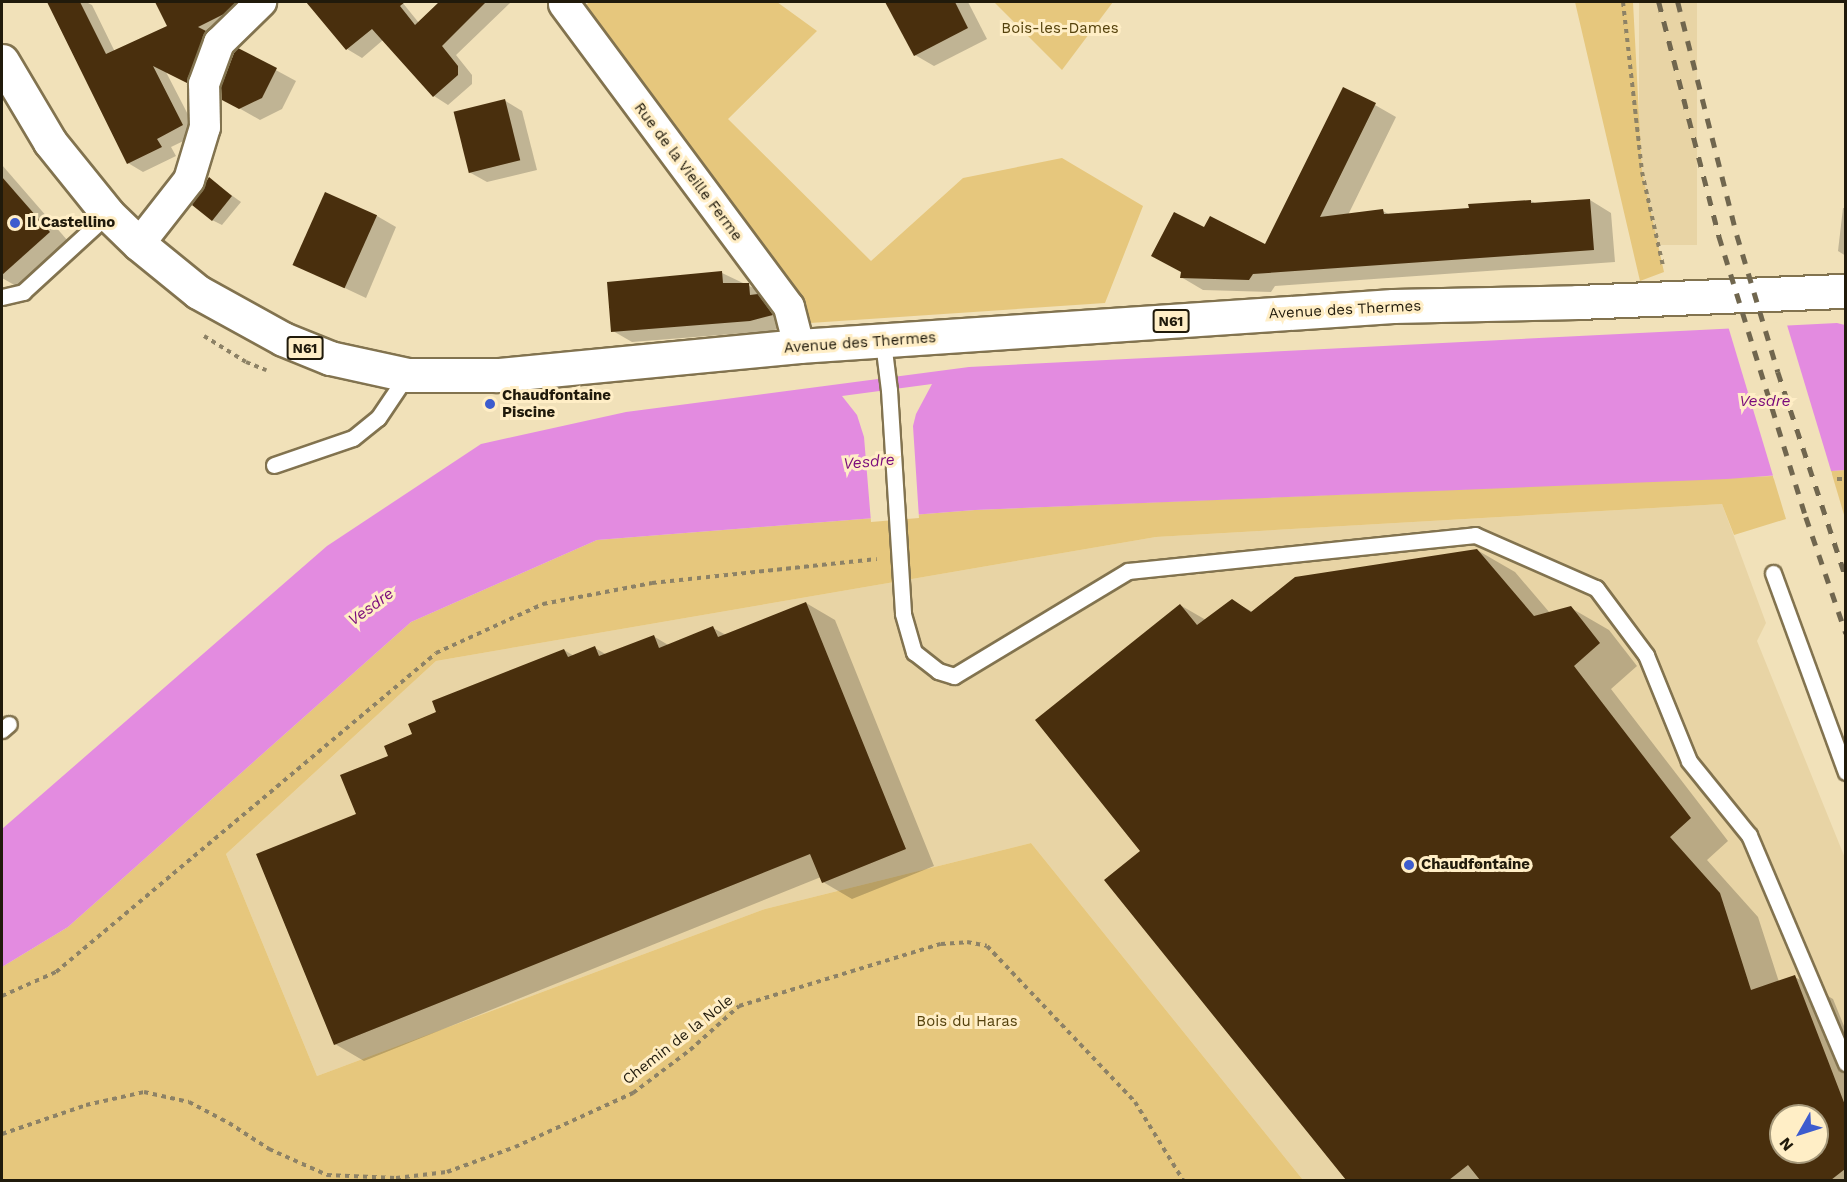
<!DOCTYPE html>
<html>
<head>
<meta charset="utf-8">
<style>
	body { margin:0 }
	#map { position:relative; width:1847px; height:1182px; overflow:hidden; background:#f1e1b9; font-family:"Work Sans",sans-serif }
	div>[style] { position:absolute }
	.built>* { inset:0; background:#e8d4a5; transform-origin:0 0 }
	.green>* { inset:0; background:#e6c77d }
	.water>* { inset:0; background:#e38be0 }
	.pier>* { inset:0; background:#f1e1b9 }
	.shadow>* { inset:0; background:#0003 }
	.building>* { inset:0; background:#492f0d; transform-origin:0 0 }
	.path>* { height:4px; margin-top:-2px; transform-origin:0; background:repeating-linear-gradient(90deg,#8d8266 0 4.5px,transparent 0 9px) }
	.roads { filter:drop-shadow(2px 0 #82734f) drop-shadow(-2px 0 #82734f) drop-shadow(0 2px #82734f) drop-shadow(0 -2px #82734f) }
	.lane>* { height:15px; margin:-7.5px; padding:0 7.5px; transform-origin:7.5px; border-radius:7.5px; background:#fff }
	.street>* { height:30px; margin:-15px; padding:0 15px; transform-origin:15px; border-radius:15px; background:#fff }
	.primary>* { height:33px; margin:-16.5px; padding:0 16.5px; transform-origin:16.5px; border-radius:16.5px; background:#fff }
	.rail>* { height:4.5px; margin-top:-2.25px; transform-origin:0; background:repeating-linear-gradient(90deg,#70664e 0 10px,transparent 0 20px) }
	.dots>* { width:16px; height:16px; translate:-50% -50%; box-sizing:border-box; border:3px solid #ffeec6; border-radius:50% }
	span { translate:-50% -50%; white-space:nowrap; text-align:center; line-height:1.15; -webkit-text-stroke:6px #ffeec6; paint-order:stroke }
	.shield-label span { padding:2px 4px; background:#ffeec6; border:2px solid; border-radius:4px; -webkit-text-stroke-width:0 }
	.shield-label { font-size:14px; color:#201a0b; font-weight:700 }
	.park-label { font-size:15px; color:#55420c }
	.street-label { font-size:15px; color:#201a0b }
	.poi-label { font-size:15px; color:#201a0b; font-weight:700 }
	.left { translate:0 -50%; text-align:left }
	.water-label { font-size:16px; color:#7a0a7b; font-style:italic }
	.frame { position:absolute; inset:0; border:3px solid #201a0b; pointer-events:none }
	.north { position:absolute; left:1769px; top:1104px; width:60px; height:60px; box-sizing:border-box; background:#ffeec6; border:2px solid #a6997b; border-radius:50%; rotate:231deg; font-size:16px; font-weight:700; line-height:24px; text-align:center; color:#201a0b }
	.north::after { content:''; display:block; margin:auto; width:21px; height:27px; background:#3d5cce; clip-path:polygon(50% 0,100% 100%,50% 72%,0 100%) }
</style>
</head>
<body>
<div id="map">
	<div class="built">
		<div style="left:1639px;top:2px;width:58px;height:243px"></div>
		<div style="clip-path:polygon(evenodd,1722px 504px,1766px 623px,1757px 641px,1845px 858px,1845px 1180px,1303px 1180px,1031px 843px,765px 909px,317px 1076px,226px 854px,436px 661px,1156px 537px,1722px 504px,1781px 1116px,1817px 1116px,1817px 1152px,1781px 1152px,1781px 1116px)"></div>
	</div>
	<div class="green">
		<div style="clip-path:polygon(589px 2px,777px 2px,817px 31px,728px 119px,871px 261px,963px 178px,1062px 158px,1143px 206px,1105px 303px,795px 324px,574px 18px)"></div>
		<div style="clip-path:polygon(994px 2px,1113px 2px,1062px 70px)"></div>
		<div style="clip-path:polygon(1575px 2px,1633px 2px,1642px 172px,1664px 272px,1640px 281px)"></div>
		<div style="clip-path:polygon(1845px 470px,1845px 518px,1831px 471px)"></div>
		<div style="clip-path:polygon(1773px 476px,1786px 519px,1734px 535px,1722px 504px,1156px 537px,436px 661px,226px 854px,317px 1076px,765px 909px,1031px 843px,1303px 1180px,2px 1180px,2px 967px,68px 927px,411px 622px,597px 540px,975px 510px)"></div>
	</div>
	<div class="water">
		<div style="clip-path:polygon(1837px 323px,1845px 325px,1845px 470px,1727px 479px,975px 510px,597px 540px,411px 622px,68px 927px,2px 967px,2px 829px,327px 546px,481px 444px,626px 412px,969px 367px)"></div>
	</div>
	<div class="pier">
		<div style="clip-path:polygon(1786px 322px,1787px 325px,1832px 474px,1774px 479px,1728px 326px)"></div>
		<div style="clip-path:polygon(932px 384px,916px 414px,913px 426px,919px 518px,871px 522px,864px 437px,857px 415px,842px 396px)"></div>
	</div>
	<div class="shadow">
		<div style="clip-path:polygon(65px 2px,86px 2px,92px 5px,115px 52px,169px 26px,157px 3px,160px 2px,262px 2px,202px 90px,166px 72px,198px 134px,171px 147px,176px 156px,143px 172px,128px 163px,52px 8px)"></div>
		<div style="clip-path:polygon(308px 2px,402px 2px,419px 23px,441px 2px,511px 2px,456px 55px,472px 75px,472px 84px,448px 105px,434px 96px,383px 40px,362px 58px,347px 49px)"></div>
		<div style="clip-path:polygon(887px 2px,968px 2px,987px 39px,934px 66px,915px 55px)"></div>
		<div style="clip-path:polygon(239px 50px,296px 81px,282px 109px,260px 120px,223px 99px)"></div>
		<div style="clip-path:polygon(504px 100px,522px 111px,537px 170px,487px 182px,469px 172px)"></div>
		<div style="clip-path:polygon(1375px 105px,1396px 117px,1348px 215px,1383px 211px,1390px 215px,1470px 210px,1531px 201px,1537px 204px,1590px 200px,1611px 213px,1615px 262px,1275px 286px,1271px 292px,1203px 290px,1181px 277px,1205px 229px,1266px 246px)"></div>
		<div style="clip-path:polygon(2px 165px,74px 248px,25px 291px,2px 278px)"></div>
		<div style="clip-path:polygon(209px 179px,241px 202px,222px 225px,212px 220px)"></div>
		<div style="clip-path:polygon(1843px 208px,1846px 208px,1846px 256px,1838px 251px)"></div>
		<div style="clip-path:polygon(377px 216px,396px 227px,366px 298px,296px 265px)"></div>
		<div style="clip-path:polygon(722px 273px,768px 295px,791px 326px,770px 331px,632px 342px,613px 331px)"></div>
		<div style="clip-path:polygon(evenodd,1477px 550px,1515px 572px,1550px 613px,1571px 608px,1609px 630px,1637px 666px,1611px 689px,1728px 841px,1707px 860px,1758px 917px,1779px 982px,1795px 977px,1833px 999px,1846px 1031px,1846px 1180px,1348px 1180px,1106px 880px,1142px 851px,1180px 605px,1206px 620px,1232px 601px,1253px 612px,1477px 550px,1781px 1116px,1817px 1116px,1817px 1152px,1781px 1152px,1781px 1116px)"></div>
		<div style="clip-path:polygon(806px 603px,835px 620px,934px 866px,852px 899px,823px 882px,821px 877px,364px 1061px,335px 1044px,390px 757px,438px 713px,564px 650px,574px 656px,595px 648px,607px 655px,653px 636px,670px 646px,713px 628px,726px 635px)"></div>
	</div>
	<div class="building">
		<div style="clip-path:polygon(47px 2px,80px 2px,106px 54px,167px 26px,155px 2px,237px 2px,224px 14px,198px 27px,206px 31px,187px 83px,153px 66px,183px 125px,157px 139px,162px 147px,127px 164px)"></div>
		<div style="clip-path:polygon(306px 2px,405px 2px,400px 6px,415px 25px,439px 2px,486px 2px,442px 46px,458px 66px,458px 75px,433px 97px,372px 29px,346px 50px)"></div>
		<div style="clip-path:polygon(885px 2px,955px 2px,968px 28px,914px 56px)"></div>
		<div style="clip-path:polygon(238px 48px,277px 68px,262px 98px,239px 109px,222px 100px,221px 87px,234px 53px)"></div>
		<div style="clip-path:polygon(1343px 87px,1376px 103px,1320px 217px,1383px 209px,1384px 214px,1469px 208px,1468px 204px,1531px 200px,1531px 203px,1590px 199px,1594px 250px,1253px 274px,1249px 280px,1180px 278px,1181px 272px,1151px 256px,1174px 212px,1204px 227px,1210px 216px,1265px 244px)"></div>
		<div style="left:505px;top:99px;width:63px;height:53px;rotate:76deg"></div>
		<div style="clip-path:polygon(2px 177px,50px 232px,2px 275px)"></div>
		<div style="clip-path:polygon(209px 177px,232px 196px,212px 221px,192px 205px)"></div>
		<div style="left:325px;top:192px;width:57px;height:80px;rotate:24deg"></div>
		<div style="clip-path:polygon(722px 271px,723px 283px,749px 283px,750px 295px,758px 294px,773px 315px,750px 321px,611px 332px,607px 282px)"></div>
		<div style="clip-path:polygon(evenodd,1477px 549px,1534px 616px,1571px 606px,1600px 643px,1574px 666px,1691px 818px,1670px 837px,1720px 893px,1751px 990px,1795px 975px,1845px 1105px,1845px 1169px,1831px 1180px,1480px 1180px,1468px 1165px,1449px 1180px,1346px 1180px,1104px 880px,1140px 851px,1035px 720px,1180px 604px,1197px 625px,1232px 599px,1251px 612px,1295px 577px,1477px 549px,1781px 1116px,1817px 1116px,1817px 1152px,1781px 1152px,1781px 1116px)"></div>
		<div style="clip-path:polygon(806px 602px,906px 849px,822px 883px,810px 854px,334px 1045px,256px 854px,356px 814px,340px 775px,388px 756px,384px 746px,412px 734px,408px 724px,436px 712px,432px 701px,564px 649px,568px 657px,595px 646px,599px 656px,654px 635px,659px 648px,713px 626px,718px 637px)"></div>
	</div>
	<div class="path">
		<div style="left:1623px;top:2px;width:171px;rotate:83.6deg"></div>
		<div style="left:1642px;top:172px;width:96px;rotate:77.4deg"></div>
		<div style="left:204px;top:336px;width:49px;rotate:31.8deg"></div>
		<div style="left:246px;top:362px;width:22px;rotate:22deg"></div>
		<div style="left:1837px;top:479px;width:9px"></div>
		<div style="left:2px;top:996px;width:59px;rotate:-24deg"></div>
		<div style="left:56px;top:972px;width:496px;rotate:-40deg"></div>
		<div style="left:436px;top:653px;width:118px;rotate:-24.6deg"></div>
		<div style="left:543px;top:604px;width:111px;rotate:-10.9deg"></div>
		<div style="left:652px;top:583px;width:226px;rotate:-6.1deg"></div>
		<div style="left:2px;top:1134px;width:89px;rotate:-19deg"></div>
		<div style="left:86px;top:1105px;width:59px;rotate:-12.6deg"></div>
		<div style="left:144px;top:1092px;width:46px;rotate:12.5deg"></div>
		<div style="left:189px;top:1102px;width:45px;rotate:27.7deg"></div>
		<div style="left:229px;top:1123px;width:48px;rotate:33deg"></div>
		<div style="left:269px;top:1149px;width:64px;rotate:24.1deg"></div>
		<div style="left:327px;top:1175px;width:69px;rotate:2.5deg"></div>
		<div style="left:396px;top:1178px;width:51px;rotate:-6.7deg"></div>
		<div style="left:447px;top:1172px;width:72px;rotate:-20.2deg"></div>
		<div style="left:515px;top:1147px;width:130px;rotate:-24.6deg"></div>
		<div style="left:633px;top:1093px;width:71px;rotate:-37deg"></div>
		<div style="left:690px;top:1050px;width:66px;rotate:-41.9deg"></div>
		<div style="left:739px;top:1006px;width:211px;rotate:-17.1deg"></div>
		<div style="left:941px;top:944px;width:26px;rotate:-4deg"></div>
		<div style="left:967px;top:942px;width:20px;rotate:11deg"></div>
		<div style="left:987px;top:946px;width:215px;rotate:46.5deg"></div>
		<div style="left:1135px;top:1102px;width:92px;rotate:58.4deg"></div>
	</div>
	<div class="roads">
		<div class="lane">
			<div style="left:2px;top:297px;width:22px;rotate:-13deg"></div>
			<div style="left:23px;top:292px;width:115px;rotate:-42.5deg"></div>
			<div style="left:883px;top:342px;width:48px;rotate:82.9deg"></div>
			<div style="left:889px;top:390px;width:224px;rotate:86.4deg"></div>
			<div style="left:903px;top:614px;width:40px;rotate:74deg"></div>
			<div style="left:914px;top:652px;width:31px;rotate:38deg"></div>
			<div style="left:938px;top:671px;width:17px;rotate:17deg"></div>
			<div style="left:954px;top:676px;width:203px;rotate:-31.1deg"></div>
			<div style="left:1128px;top:571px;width:349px;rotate:-5.9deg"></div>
			<div style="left:1475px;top:535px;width:132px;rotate:23.7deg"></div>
			<div style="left:1596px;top:588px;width:84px;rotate:53.3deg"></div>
			<div style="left:1646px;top:655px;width:114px;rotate:67.9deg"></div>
			<div style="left:1689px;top:761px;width:95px;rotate:51deg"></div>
			<div style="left:1749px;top:835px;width:248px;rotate:67deg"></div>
			<div style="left:274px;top:465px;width:83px;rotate:-18.9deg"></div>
			<div style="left:353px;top:438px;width:32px;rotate:-39deg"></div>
			<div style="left:378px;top:418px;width:52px;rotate:-56deg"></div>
			<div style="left:1773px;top:573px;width:212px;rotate:69.9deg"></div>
			<div style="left:2px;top:730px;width:9px;rotate:-41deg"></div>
		</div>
		<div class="street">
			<div style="left:564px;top:4px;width:377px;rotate:53.4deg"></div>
			<div style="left:789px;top:307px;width:40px;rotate:75.6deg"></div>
			<div style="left:139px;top:244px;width:81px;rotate:-52deg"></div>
			<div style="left:189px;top:180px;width:55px;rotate:-73.2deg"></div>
			<div style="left:205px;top:127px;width:43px;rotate:-91.3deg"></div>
			<div style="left:204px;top:84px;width:44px;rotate:-69.9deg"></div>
			<div style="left:219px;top:43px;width:59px;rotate:-44.3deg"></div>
		</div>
		<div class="primary">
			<div style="left:2px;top:61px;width:94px;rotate:59.3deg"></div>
			<div style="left:50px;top:142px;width:92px;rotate:51.1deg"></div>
			<div style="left:108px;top:214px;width:43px;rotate:44.1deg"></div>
			<div style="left:139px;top:244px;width:76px;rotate:39.1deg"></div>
			<div style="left:198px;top:292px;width:97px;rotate:28.9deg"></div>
			<div style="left:283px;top:339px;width:51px;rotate:22deg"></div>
			<div style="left:330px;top:358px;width:79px;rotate:12.4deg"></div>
			<div style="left:407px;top:375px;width:91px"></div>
			<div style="left:498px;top:375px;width:302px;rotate:-5.5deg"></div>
			<div style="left:799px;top:346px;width:595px;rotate:-3.85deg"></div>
			<div style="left:1393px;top:306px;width:185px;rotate:-1.2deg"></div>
			<div style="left:1578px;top:302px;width:268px;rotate:-2.4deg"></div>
		</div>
	</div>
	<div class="rail">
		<div style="left:1659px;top:2px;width:242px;rotate:75.6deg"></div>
		<div style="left:1719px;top:236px;width:294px;rotate:72.8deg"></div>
		<div style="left:1806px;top:517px;width:123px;rotate:71deg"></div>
		<div style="left:1678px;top:2px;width:240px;rotate:75.8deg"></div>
		<div style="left:1737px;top:235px;width:143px;rotate:73.3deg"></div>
		<div style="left:1778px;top:372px;width:217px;rotate:71.7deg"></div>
	</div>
	<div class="dots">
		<div style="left:15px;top:223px;background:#3d5cce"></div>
		<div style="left:490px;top:404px;background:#3d5cce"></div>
		<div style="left:1409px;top:865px;background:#3d5cce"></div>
	</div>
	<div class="shield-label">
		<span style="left:1171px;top:321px">N61</span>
		<span style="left:305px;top:348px">N61</span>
	</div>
	<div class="park-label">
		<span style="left:1060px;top:29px">Bois-les-Dames</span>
		<span style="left:967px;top:1022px">Bois du Haras</span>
	</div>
	<div class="street-label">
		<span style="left:688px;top:172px;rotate:53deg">Rue de la Vieille Ferme</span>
		<span style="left:1345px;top:310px;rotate:-3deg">Avenue des Thermes</span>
		<span style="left:860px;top:343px;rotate:-4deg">Avenue des Thermes</span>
		<span style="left:678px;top:1040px;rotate:-38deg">Chemin de la Nole</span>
	</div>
	<div class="poi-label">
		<span class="left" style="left:27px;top:223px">Il Castellino</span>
		<span class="left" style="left:502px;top:404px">Chaudfontaine<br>Piscine</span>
		<span class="left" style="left:1421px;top:865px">Chaudfontaine</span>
	</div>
	<div class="water-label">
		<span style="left:1765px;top:401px">Vesdre</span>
		<span style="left:869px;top:462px;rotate:-5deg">Vesdre</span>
		<span style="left:371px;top:607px;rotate:-36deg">Vesdre</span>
	</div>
	<div class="frame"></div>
	<div class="north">N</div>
</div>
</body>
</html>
